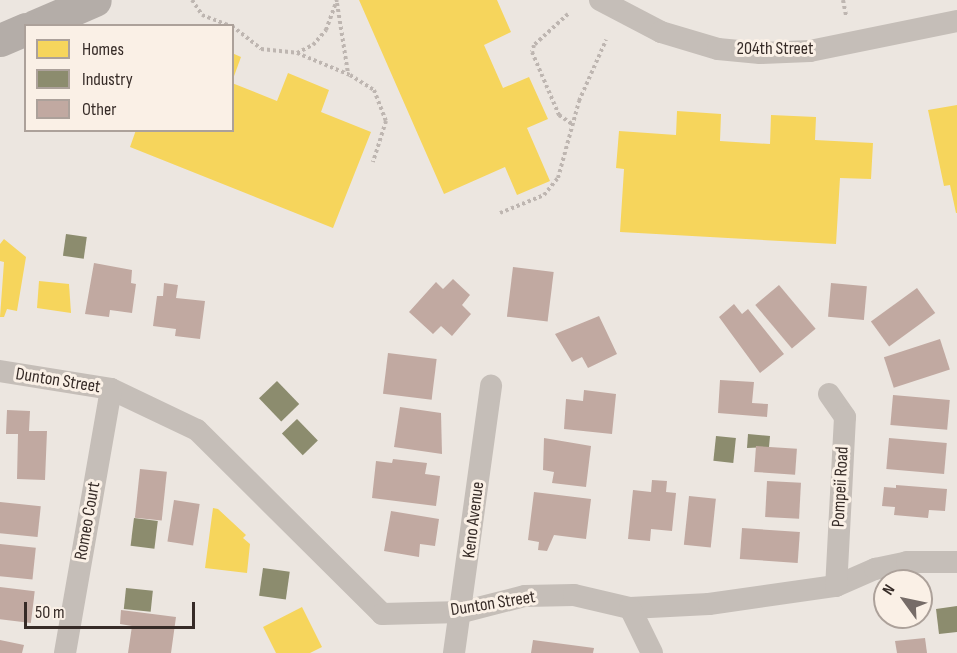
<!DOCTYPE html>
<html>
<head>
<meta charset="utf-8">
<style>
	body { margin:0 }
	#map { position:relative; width:957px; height:653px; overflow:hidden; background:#ece6e0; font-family:"Sofia Sans Condensed",sans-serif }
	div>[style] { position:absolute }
	.homes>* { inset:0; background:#f6d55c }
	.industry>* { inset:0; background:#8c8c6e; transform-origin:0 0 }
	.building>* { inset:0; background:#c1a9a1; transform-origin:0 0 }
	.path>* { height:4px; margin-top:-2px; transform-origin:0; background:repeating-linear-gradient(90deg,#beb6b1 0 3px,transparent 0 6px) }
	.street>* { height:22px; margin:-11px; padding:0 11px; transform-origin:11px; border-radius:11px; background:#c5beb8 }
	.primary>* { height:33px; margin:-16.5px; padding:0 16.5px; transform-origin:16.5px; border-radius:16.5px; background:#b4ada8 }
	span { translate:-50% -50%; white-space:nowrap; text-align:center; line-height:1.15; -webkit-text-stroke:6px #faf0e6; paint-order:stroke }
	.street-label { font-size:18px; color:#362b27 }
	.legend { position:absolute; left:24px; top:24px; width:210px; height:108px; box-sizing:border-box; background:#faf0e6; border:2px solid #aca19a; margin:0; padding:8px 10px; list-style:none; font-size:18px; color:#362b27 }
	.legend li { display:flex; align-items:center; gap:12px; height:30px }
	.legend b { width:30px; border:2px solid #aca19a }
	.north { position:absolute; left:873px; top:569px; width:60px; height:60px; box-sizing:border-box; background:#faf0e6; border:2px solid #aca19a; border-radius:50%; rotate:303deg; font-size:16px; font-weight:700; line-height:24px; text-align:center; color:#362b27 }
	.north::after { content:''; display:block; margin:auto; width:21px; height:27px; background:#766c68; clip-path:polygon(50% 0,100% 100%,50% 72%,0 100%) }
	.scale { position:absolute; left:24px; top:602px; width:171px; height:27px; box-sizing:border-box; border:3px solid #362b27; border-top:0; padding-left:8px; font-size:18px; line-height:21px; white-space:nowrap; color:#362b27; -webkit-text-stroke:4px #faf0e6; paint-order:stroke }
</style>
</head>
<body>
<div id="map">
	<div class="homes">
		<div style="clip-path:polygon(359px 0,497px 0,511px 32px,484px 45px,503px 88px,529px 77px,548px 119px,527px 128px,550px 181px,517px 195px,505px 167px,444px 194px)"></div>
		<div style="clip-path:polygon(232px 53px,241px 57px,233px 79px,232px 78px)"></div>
		<div style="clip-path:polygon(288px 73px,329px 90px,321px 112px,371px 132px,333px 228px,130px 147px,136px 130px,232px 130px,232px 83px,277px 101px)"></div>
		<div style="clip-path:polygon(957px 105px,957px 213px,956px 213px,950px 185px,944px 186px,928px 110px)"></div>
		<div style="clip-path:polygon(677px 111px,721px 114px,720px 141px,770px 144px,771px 115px,816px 117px,815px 140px,873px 143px,871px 179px,840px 178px,836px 244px,620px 232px,624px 169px,616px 168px,619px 131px,676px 135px)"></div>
		<div style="clip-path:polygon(4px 239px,26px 257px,17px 311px,7px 309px,4px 317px,0 317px,4px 262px,0 261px,0 244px)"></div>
		<div style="clip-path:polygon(39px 281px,69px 284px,71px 313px,37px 308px)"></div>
		<div style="clip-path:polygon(213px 508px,218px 509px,246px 535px,243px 538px,250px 544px,247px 573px,205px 568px)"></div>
		<div style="clip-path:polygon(302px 607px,322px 647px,310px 653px,276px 653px,263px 627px)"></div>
	</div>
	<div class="industry">
		<div style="left:66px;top:234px;width:21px;height:22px;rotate:8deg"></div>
		<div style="left:277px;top:381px;width:32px;height:25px;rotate:46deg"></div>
		<div style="left:297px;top:419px;width:30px;height:21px;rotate:46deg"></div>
		<div style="clip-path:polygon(748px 434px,770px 436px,769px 447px,747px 448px)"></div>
		<div style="left:716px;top:436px;width:20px;height:25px;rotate:6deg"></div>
		<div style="left:134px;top:518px;width:24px;height:28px;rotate:7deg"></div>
		<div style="left:263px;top:568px;width:27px;height:28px;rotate:8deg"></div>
		<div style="left:126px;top:588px;width:27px;height:21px;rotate:6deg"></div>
		<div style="clip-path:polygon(957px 606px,957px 632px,939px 634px,936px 609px)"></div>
	</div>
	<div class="building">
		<div style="clip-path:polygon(94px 263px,132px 270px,131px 283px,136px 284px,132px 313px,110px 310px,109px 317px,85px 314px)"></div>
		<div style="left:513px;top:267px;width:41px;height:50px;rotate:7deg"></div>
		<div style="clip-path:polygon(453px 279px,470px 295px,462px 305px,471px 314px,452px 336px,441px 326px,433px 334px,409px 312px,436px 282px,443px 289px)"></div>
		<div style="clip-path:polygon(164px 283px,178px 285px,176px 298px,205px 301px,200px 339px,175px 336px,176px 329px,153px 326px,157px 296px,163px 296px)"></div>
		<div style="left:831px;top:283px;width:36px;height:34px;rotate:5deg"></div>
		<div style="left:779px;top:285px;width:57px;height:31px;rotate:50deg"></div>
		<div style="left:917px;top:288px;width:31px;height:57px;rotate:54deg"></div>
		<div style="clip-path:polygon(734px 304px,742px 314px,748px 309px,784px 354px,760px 373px,719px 317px)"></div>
		<div style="clip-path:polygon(599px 316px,617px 354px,588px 368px,582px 357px,572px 362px,555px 334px)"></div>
		<div style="left:940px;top:339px;width:32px;height:59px;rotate:72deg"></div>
		<div style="left:388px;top:353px;width:49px;height:41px;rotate:7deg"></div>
		<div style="clip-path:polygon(720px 380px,754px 382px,752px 403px,768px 404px,767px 417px,718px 413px)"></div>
		<div style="clip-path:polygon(584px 390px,616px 394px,612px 434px,564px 429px,566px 399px,583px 401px)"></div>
		<div style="left:893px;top:395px;width:57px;height:30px;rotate:5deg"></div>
		<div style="clip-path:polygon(400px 407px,441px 413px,442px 454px,394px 447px)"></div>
		<div style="clip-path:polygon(7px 410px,30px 411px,29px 431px,47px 431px,45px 480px,17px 479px,18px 434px,6px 434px)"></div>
		<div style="clip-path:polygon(544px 438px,591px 446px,586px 487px,552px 483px,554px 472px,543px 470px)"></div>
		<div style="left:889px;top:438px;width:58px;height:31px;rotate:5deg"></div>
		<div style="left:756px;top:446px;width:41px;height:26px;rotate:4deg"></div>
		<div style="clip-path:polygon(393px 459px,427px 463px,425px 474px,440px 476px,436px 506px,372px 498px,376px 461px,392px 463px)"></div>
		<div style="left:140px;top:469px;width:27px;height:49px;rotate:6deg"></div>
		<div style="clip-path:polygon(652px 480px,667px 481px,666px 492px,676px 493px,672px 531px,651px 529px,650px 541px,628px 539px,633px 490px,651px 492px)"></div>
		<div style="left:767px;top:481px;width:34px;height:36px;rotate:3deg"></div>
		<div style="clip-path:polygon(896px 485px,947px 489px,945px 511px,929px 510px,928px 518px,894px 515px,895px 507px,882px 506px,884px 487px,896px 488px)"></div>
		<div style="clip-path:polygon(534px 492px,591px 499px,586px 539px,554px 535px,547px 551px,538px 550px,539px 542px,528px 540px)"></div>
		<div style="left:689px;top:496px;width:27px;height:49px;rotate:6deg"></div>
		<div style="left:174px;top:500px;width:26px;height:42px;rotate:9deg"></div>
		<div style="left:0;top:502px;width:41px;height:31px;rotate:6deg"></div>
		<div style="clip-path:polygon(391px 511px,439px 519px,435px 546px,420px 544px,419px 557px,384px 551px)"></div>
		<div style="left:742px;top:528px;width:58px;height:31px;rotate:4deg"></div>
		<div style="left:0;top:544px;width:36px;height:32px;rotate:6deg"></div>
		<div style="left:0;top:587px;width:35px;height:32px;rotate:7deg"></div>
		<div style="clip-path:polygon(121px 610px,176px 617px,171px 653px,128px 653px,132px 626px,120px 624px)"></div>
		<div style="clip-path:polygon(925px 638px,927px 653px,897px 653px,895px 641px)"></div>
		<div style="clip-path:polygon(0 640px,24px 645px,22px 653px,0 653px)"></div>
		<div style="clip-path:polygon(533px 640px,594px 648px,593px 653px,531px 653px)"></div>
	</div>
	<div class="path">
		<div style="left:192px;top:0;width:18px;rotate:56deg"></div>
		<div style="left:202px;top:15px;width:31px;rotate:21deg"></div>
		<div style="left:843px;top:0;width:16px;rotate:79deg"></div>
		<div style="left:337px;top:3px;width:71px;rotate:81.1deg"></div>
		<div style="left:568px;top:14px;width:46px;rotate:137.6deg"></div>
		<div style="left:534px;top:45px;width:7px;rotate:106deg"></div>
		<div style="left:532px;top:52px;width:69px;rotate:66.8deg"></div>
		<div style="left:559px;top:115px;width:16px;rotate:35deg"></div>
		<div style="left:232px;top:26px;width:37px;rotate:38deg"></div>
		<div style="left:261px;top:49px;width:36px;rotate:6deg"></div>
		<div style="left:297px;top:53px;width:18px;rotate:-27deg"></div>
		<div style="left:313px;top:45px;width:20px;rotate:-49deg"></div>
		<div style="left:326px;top:30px;width:32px;rotate:-70deg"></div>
		<div style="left:297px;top:53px;width:57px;rotate:22.5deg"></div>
		<div style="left:350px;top:75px;width:28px;rotate:32deg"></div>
		<div style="left:374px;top:90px;width:33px;rotate:69deg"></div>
		<div style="left:386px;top:121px;width:43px;rotate:107.6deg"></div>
		<div style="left:500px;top:213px;width:48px;rotate:-22.2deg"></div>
		<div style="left:544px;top:195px;width:22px;rotate:-51deg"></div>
		<div style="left:558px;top:178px;width:80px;rotate:-74.7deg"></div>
		<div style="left:579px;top:101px;width:67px;rotate:-66.1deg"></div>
	</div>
	<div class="street">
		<div style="left:600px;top:0;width:69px;rotate:27.7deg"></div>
		<div style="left:661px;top:32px;width:59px;rotate:16.6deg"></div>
		<div style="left:718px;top:49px;width:42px;rotate:5.4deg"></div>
		<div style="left:760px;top:53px;width:50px;rotate:-2.3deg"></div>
		<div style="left:810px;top:51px;width:150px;rotate:-11.5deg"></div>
		<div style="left:0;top:371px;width:112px;rotate:9.2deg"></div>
		<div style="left:111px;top:389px;width:95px;rotate:25.5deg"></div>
		<div style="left:197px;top:430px;width:261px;rotate:44.8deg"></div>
		<div style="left:382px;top:614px;width:80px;rotate:-1.4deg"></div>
		<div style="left:462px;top:612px;width:65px;rotate:-14.3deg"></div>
		<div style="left:525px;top:596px;width:49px;rotate:-1.2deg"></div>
		<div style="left:574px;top:595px;width:57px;rotate:13.1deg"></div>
		<div style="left:630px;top:608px;width:79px;rotate:-2.9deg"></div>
		<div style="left:709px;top:604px;width:128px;rotate:-8.1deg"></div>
		<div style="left:836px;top:586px;width:43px;rotate:-23.6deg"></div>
		<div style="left:875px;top:569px;width:33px;rotate:-12deg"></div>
		<div style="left:907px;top:562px;width:50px"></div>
		<div style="left:829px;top:394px;width:28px;rotate:55deg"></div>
		<div style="left:845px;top:417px;width:169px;rotate:93deg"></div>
		<div style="left:630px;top:608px;width:50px;rotate:63.9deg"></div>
		<div style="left:65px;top:653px;width:268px;rotate:-80.1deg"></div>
		<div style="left:454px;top:653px;width:270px;rotate:-82.1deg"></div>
	</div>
	<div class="primary">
		<div style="left:35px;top:26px;width:65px;rotate:-23.4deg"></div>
		<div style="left:0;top:40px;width:28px;rotate:-23deg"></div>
	</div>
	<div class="street-label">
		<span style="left:775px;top:49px">204th Street</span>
		<span style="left:58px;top:381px;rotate:9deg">Dunton Street</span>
		<span style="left:841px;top:487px;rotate:-87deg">Pompeii Road</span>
		<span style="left:474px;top:520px;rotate:-83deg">Keno Avenue</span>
		<span style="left:88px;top:521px;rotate:-80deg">Romeo Court</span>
		<span style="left:493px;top:604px;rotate:-9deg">Dunton Street</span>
	</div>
	<ul class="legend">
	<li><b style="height:16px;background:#f6d55c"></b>Homes</li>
	<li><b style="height:16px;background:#8c8c6e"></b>Industry</li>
	<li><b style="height:16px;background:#c1a9a1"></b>Other</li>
	</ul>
	<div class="north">N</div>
	<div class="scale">50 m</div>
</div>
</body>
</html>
